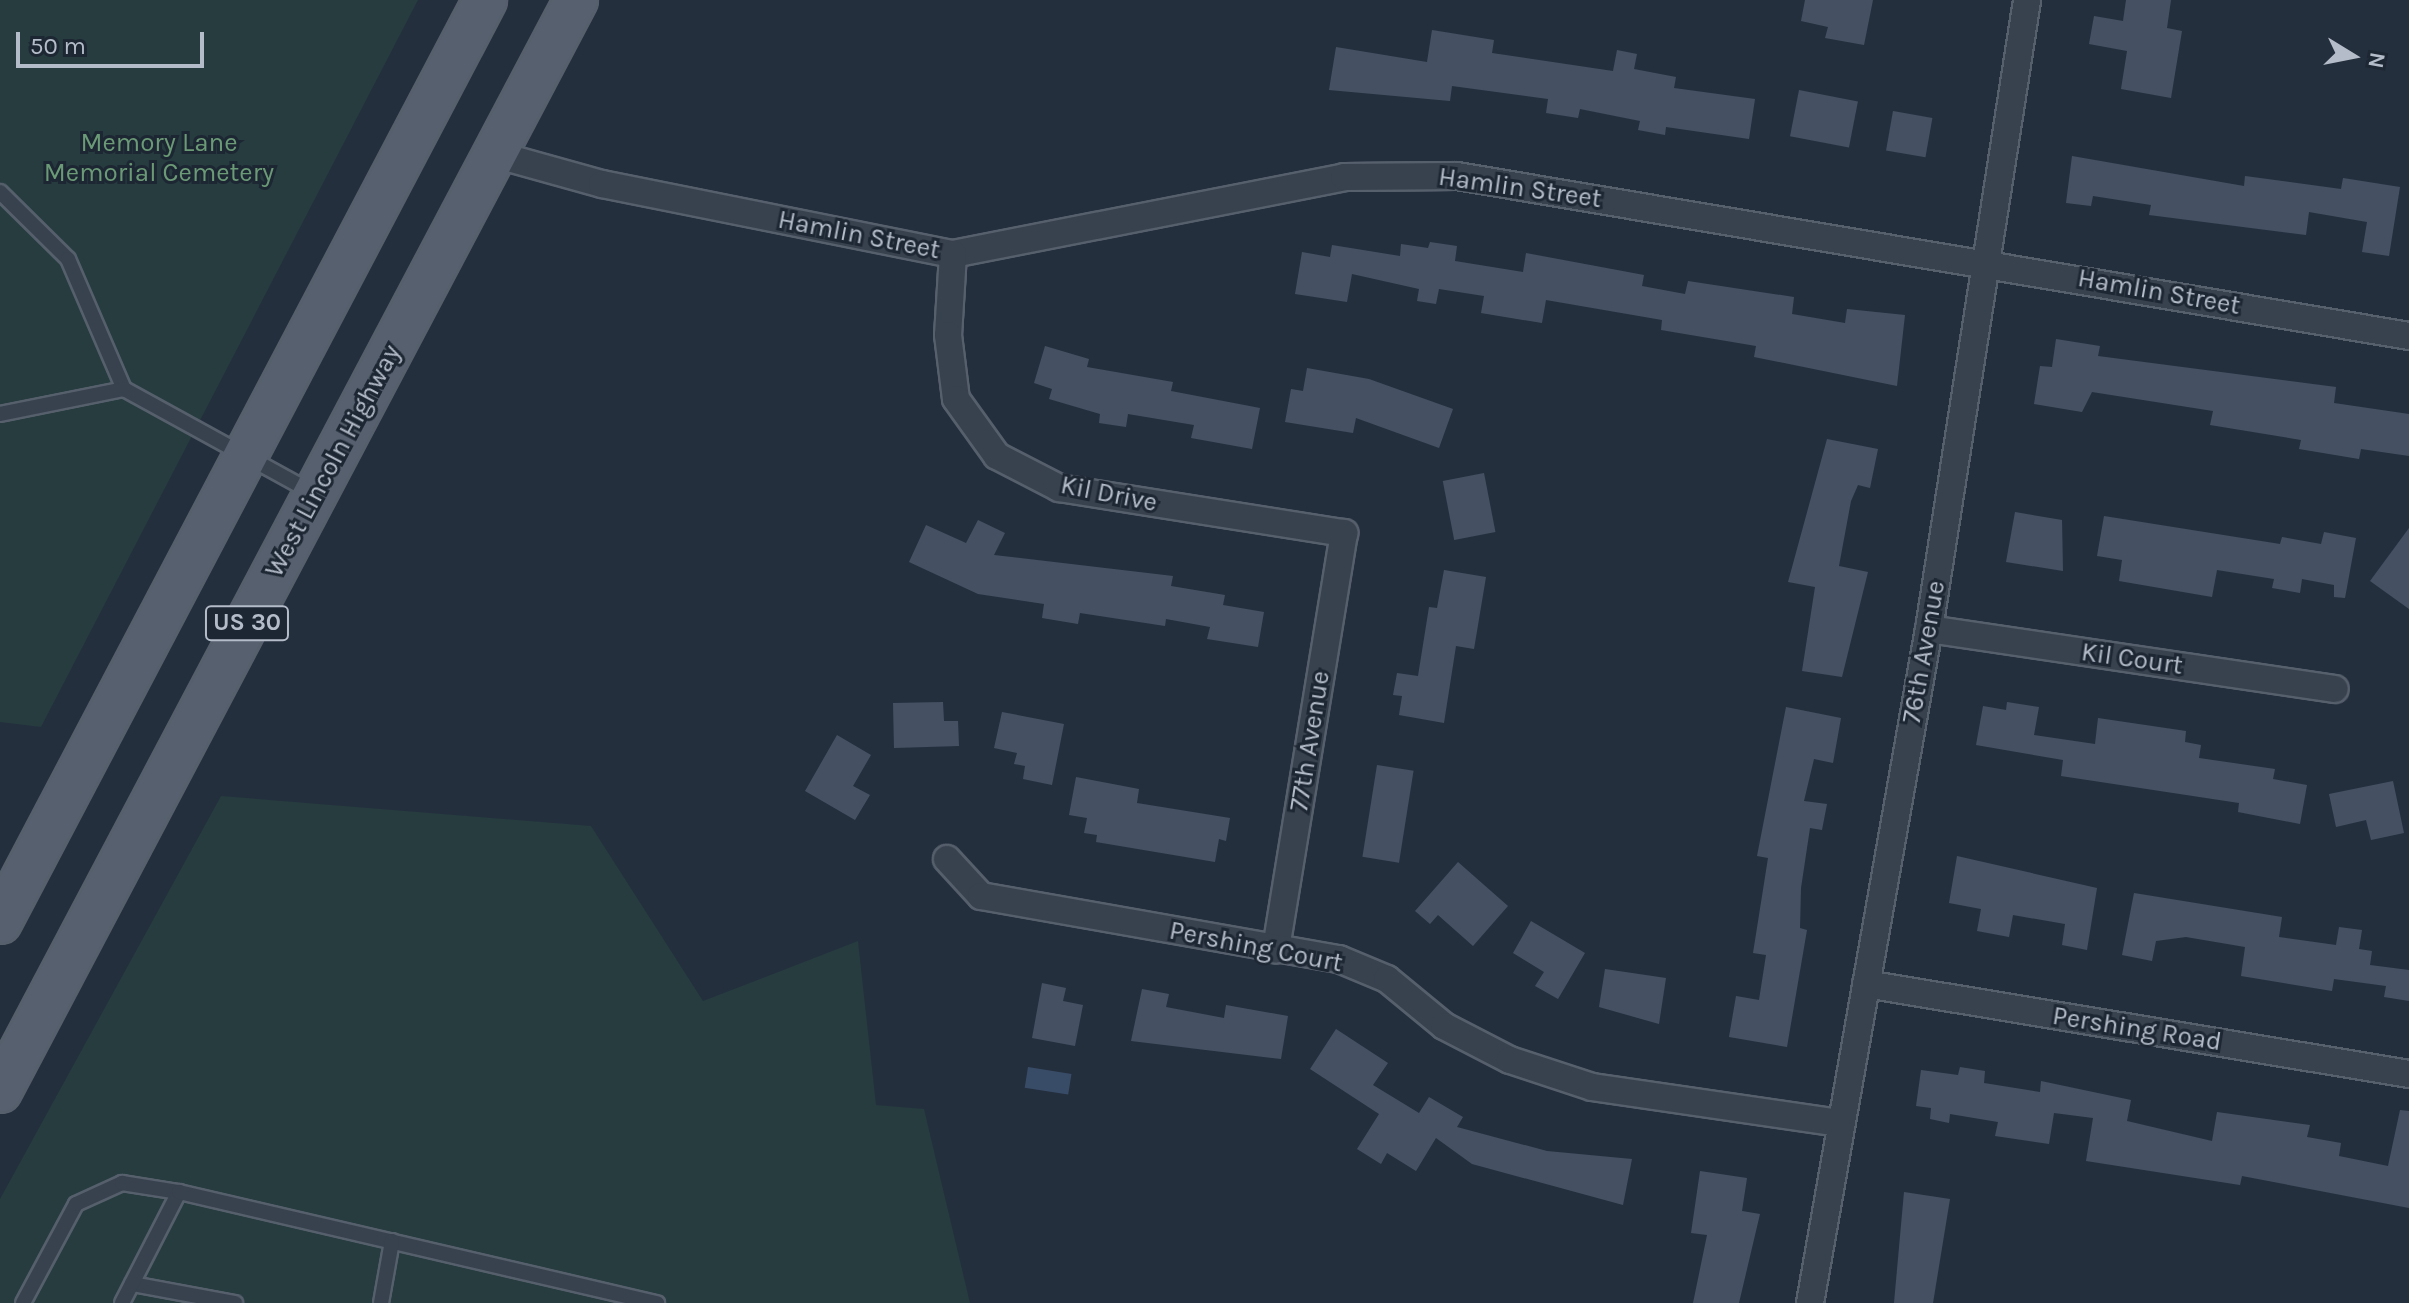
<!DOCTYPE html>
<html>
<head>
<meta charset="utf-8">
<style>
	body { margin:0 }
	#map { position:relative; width:2409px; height:1303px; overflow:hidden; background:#242f3e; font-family:Karla,sans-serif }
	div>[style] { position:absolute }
	.green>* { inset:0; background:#263c3f }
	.water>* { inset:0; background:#394c67; transform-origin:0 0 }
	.building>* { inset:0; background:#455162; transform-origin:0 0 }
	.roads { filter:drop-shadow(2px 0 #565f6c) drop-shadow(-2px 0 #565f6c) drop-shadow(0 2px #565f6c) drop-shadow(0 -2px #565f6c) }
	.service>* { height:14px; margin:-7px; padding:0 7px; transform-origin:7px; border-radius:7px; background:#38414e }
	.minor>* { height:26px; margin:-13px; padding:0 13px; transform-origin:13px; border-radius:13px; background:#38414e }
	.primary>* { height:42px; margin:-21px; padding:0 21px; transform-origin:21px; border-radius:21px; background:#56606e }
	span { translate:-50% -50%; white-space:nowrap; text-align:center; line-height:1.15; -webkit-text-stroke:6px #1d2633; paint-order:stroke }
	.shield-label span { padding:2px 6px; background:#1d2633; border:2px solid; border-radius:6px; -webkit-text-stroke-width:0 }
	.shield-label { font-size:24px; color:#b4bcc9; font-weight:700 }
	.park-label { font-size:26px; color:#6b9a76 }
	.street-label { font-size:26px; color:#b4bcc9 }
	.north { position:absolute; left:2313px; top:16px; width:80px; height:80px; -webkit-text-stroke:6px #1d2633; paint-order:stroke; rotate:100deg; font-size:22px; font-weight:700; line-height:32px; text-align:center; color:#b4bcc9 }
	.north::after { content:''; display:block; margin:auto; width:28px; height:36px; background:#b4bcc9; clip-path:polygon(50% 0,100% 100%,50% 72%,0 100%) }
	.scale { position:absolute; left:16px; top:32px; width:188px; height:36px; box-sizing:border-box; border:4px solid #b4bcc9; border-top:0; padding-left:10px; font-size:24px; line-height:28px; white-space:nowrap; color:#b4bcc9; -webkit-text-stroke:6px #1d2633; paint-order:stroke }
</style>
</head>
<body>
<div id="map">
	<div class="green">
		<div style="clip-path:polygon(0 0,418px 0,41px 727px,0 722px)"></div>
		<div style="clip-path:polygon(221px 796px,591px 826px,703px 1001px,858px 941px,876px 1105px,924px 1109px,970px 1303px,0 1303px,0 1199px)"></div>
	</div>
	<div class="water">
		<div style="left:1028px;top:1067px;width:44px;height:21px;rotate:9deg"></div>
	</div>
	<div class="building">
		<div style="clip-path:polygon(1805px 0,1873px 0,1864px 45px,1825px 38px,1828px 27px,1801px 21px)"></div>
		<div style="clip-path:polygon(2126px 0,2171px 0,2167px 28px,2182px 31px,2171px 98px,2121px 89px,2127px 51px,2089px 44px,2094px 16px,2123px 21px)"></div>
		<div style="clip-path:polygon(1432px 30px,1494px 40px,1492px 53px,1613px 71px,1617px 50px,1637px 54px,1634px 69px,1676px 77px,1674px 88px,1755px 99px,1749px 139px,1666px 127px,1665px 135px,1638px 130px,1640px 121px,1580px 109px,1578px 118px,1546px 113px,1548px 99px,1452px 86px,1450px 101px,1329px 90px,1336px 47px,1427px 62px)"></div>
		<div style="left:1799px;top:90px;width:60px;height:47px;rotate:11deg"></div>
		<div style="left:1893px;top:111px;width:40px;height:40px;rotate:10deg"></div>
		<div style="clip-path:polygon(2072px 156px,2244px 186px,2245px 176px,2341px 189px,2343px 178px,2400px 187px,2389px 256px,2362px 252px,2367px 222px,2309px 212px,2306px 235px,2149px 215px,2151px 205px,2093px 196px,2091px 206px,2066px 203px)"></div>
		<div style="clip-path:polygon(1430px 242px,1457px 246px,1455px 261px,1523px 272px,1526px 253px,1644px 275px,1642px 286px,1685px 294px,1688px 281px,1794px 297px,1792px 314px,1845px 323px,1847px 309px,1905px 315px,1897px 386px,1754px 357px,1756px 346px,1661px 330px,1662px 320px,1546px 300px,1542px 323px,1481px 313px,1484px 296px,1439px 289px,1436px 304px,1417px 301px,1419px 289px,1352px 274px,1347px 302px,1295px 294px,1302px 252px,1330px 257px,1332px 245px,1400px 256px,1401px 244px,1428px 248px)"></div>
		<div style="clip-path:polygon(2056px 339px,2100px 346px,2098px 356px,2336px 387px,2334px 403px,2409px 414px,2409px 456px,2361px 449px,2359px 459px,2299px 449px,2301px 440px,2210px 425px,2213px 411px,2092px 392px,2082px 412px,2034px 404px,2040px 366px,2052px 367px)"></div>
		<div style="clip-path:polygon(1045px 346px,1089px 359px,1087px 367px,1173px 382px,1171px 391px,1260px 408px,1252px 449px,1191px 438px,1194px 425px,1128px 414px,1126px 427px,1099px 423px,1100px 414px,1049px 399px,1052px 389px,1034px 383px)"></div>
		<div style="clip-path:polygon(1307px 368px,1369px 379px,1453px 409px,1439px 448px,1356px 418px,1353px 433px,1285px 422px,1291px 389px,1303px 391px)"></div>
		<div style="clip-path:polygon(1827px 439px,1878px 449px,1870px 488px,1858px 485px,1851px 501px,1839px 566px,1868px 572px,1842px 677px,1802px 671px,1815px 587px,1788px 582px)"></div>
		<div style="left:1484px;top:473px;width:60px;height:42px;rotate:79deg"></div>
		<div style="clip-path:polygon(2015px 512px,2062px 520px,2063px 571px,2006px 562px)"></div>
		<div style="clip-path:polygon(2104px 516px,2280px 544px,2282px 537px,2321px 544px,2324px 532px,2356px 538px,2345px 598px,2334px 597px,2334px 585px,2302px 579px,2300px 593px,2272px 588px,2274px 579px,2217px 570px,2212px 597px,2119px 581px,2122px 560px,2097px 556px)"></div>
		<div style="clip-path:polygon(978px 520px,1005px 533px,994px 555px,1173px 576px,1171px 586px,1225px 595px,1223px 605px,1264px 612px,1258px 647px,1207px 639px,1210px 627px,1166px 619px,1165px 626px,1080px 613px,1078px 624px,1042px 618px,1044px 604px,978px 594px,909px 562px,926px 525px,966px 543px)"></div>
		<div style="clip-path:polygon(2409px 528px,2409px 609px,2370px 581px)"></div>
		<div style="clip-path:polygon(1444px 570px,1486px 577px,1474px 649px,1456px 646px,1444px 723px,1399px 715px,1402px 696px,1393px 695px,1397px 673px,1418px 676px,1429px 607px,1437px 608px)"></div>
		<div style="clip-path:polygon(943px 702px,944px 721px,958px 721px,959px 746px,894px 748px,893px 703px)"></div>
		<div style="clip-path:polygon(2007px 702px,2039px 707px,2034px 735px,2095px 744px,2098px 718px,2186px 731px,2185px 742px,2201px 745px,2199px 758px,2275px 769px,2273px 779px,2307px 785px,2300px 824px,2238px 812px,2239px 803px,2061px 776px,2063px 760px,1976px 745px,1983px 706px,2006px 710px)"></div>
		<div style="clip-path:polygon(1786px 707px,1841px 718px,1833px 763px,1814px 759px,1804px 801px,1827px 804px,1822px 830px,1810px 828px,1801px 888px,1800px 928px,1807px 930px,1787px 1047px,1729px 1037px,1736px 996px,1759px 1000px,1766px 955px,1753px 953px,1768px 858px,1757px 856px)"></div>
		<div style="clip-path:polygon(1002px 712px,1064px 724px,1052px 785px,1023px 779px,1025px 766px,1014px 764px,1017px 753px,994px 748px)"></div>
		<div style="clip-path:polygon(837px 735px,871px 755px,853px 786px,870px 795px,855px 820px,805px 791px)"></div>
		<div style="left:1377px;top:765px;width:37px;height:93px;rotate:9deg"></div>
		<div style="clip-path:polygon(1076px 777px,1139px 789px,1137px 803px,1230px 818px,1226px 841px,1219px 839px,1215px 862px,1096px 842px,1097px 835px,1084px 833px,1087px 818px,1069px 815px)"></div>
		<div style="clip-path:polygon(2393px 781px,2404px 833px,2371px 840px,2366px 820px,2336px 827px,2329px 794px)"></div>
		<div style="clip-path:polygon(1957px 856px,2097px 888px,2087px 950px,2062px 945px,2065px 924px,2013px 915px,2009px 937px,1977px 931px,1981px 909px,1949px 903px)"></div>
		<div style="clip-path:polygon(1458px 862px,1508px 906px,1473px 946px,1438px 915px,1430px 924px,1415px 911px)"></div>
		<div style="clip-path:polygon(2134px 893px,2282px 917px,2279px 937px,2336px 945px,2339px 927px,2362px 930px,2359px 949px,2372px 951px,2370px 965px,2409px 970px,2409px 1001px,2384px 997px,2386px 986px,2334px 979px,2332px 991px,2241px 976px,2245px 947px,2186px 937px,2156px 941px,2152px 961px,2122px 955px)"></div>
		<div style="clip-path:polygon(1531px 921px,1585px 953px,1558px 999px,1535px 986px,1544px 972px,1513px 953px)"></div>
		<div style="clip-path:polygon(1605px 969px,1666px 978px,1659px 1024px,1599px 1007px)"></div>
		<div style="clip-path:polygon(1042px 983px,1066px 988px,1063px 1001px,1083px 1005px,1075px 1046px,1032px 1038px)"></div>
		<div style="clip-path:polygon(1142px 989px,1169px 994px,1166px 1007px,1224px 1018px,1226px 1005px,1288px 1016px,1281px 1059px,1131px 1041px)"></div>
		<div style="clip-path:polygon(1336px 1029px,1388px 1063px,1373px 1085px,1419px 1113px,1429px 1097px,1463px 1117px,1457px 1127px,1547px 1151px,1632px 1159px,1623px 1205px,1472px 1164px,1436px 1138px,1416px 1171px,1387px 1153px,1381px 1164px,1357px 1149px,1379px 1114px,1310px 1069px)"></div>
		<div style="clip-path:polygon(1960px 1067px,1985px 1071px,1984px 1083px,2040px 1092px,2041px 1081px,2131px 1100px,2127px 1121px,2212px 1141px,2217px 1112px,2310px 1125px,2307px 1137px,2341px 1143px,2339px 1156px,2388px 1166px,2400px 1110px,2409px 1111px,2409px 1208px,2242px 1176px,2240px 1185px,2086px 1161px,2093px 1118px,2054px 1113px,2049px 1144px,1995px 1136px,1998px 1122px,1950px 1114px,1949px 1123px,1930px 1119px,1931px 1108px,1916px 1106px,1921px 1070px,1958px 1075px)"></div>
		<div style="clip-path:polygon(1700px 1171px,1747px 1178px,1742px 1211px,1760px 1214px,1739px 1303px,1693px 1303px,1707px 1235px,1691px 1233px)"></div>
		<div style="clip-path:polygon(1904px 1192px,1950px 1199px,1933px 1303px,1894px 1303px)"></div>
	</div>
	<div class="roads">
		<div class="service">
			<div style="left:0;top:192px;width:95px;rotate:44.6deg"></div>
			<div style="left:68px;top:259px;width:142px;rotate:66.7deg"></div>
			<div style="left:124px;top:389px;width:126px;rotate:168.6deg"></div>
			<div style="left:124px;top:389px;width:213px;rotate:28.8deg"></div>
			<div style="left:132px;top:1284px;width:105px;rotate:10.5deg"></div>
			<div style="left:23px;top:1303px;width:112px;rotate:-61.8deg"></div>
			<div style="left:76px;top:1204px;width:51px;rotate:-24.5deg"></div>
			<div style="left:122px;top:1183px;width:58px;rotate:9deg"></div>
			<div style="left:122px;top:1303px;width:125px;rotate:-62.8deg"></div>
			<div style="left:179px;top:1192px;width:491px;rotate:13.1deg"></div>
			<div style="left:381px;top:1303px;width:63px;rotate:-79.9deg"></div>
		</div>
		<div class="minor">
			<div style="left:494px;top:154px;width:112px;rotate:15.5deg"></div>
			<div style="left:602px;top:184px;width:358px;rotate:11.3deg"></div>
			<div style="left:953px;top:254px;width:399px;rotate:-11.1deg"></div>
			<div style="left:1344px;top:177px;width:113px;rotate:-0.5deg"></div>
			<div style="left:1457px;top:176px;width:965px;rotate:9.54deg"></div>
			<div style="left:953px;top:254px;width:81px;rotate:93.5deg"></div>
			<div style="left:948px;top:335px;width:64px;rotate:82.9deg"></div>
			<div style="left:956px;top:399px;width:70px;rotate:54.3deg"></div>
			<div style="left:997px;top:456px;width:70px;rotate:27.3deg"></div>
			<div style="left:1059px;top:488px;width:289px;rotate:9deg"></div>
			<div style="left:1344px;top:533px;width:422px;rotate:99.3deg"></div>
			<div style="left:1929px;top:629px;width:410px;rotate:8.4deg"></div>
			<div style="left:947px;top:859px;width:50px;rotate:47.4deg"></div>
			<div style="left:981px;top:896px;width:364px;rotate:10deg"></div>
			<div style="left:1339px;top:959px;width:52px;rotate:22.6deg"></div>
			<div style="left:1387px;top:979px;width:74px;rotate:39.5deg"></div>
			<div style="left:1444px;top:1026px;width:74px;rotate:27.3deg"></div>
			<div style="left:1510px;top:1060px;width:86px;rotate:18.2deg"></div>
			<div style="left:1592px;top:1087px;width:250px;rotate:8.3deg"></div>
			<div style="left:1866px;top:984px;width:550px;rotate:9.41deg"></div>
			<div style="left:1810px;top:1303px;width:684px;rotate:-79.99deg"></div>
			<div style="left:1929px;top:629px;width:637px;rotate:-81.14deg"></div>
		</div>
		<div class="primary">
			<div style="left:0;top:922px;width:1042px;rotate:-62.25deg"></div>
			<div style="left:0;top:1091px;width:1234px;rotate:-62.17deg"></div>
		</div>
	</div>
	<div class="shield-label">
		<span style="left:247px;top:623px">US 30</span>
	</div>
	<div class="park-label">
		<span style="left:159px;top:158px">Memory Lane<br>Memorial Cemetery</span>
	</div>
	<div class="street-label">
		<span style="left:1520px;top:188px;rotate:8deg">Hamlin Street</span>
		<span style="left:859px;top:235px;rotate:11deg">Hamlin Street</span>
		<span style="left:2159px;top:292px;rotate:10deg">Hamlin Street</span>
		<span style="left:333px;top:461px;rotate:-62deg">West Lincoln Highway</span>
		<span style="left:1109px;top:494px;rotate:11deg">Kil Drive</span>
		<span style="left:1924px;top:652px;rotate:-80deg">76th Avenue</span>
		<span style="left:2132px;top:659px;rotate:8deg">Kil Court</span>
		<span style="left:1310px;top:741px;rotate:-81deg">77th Avenue</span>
		<span style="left:1256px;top:947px;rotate:11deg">Pershing Court</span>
		<span style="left:2137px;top:1029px;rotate:9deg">Pershing Road</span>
	</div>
	<div class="north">N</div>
	<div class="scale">50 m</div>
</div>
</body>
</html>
